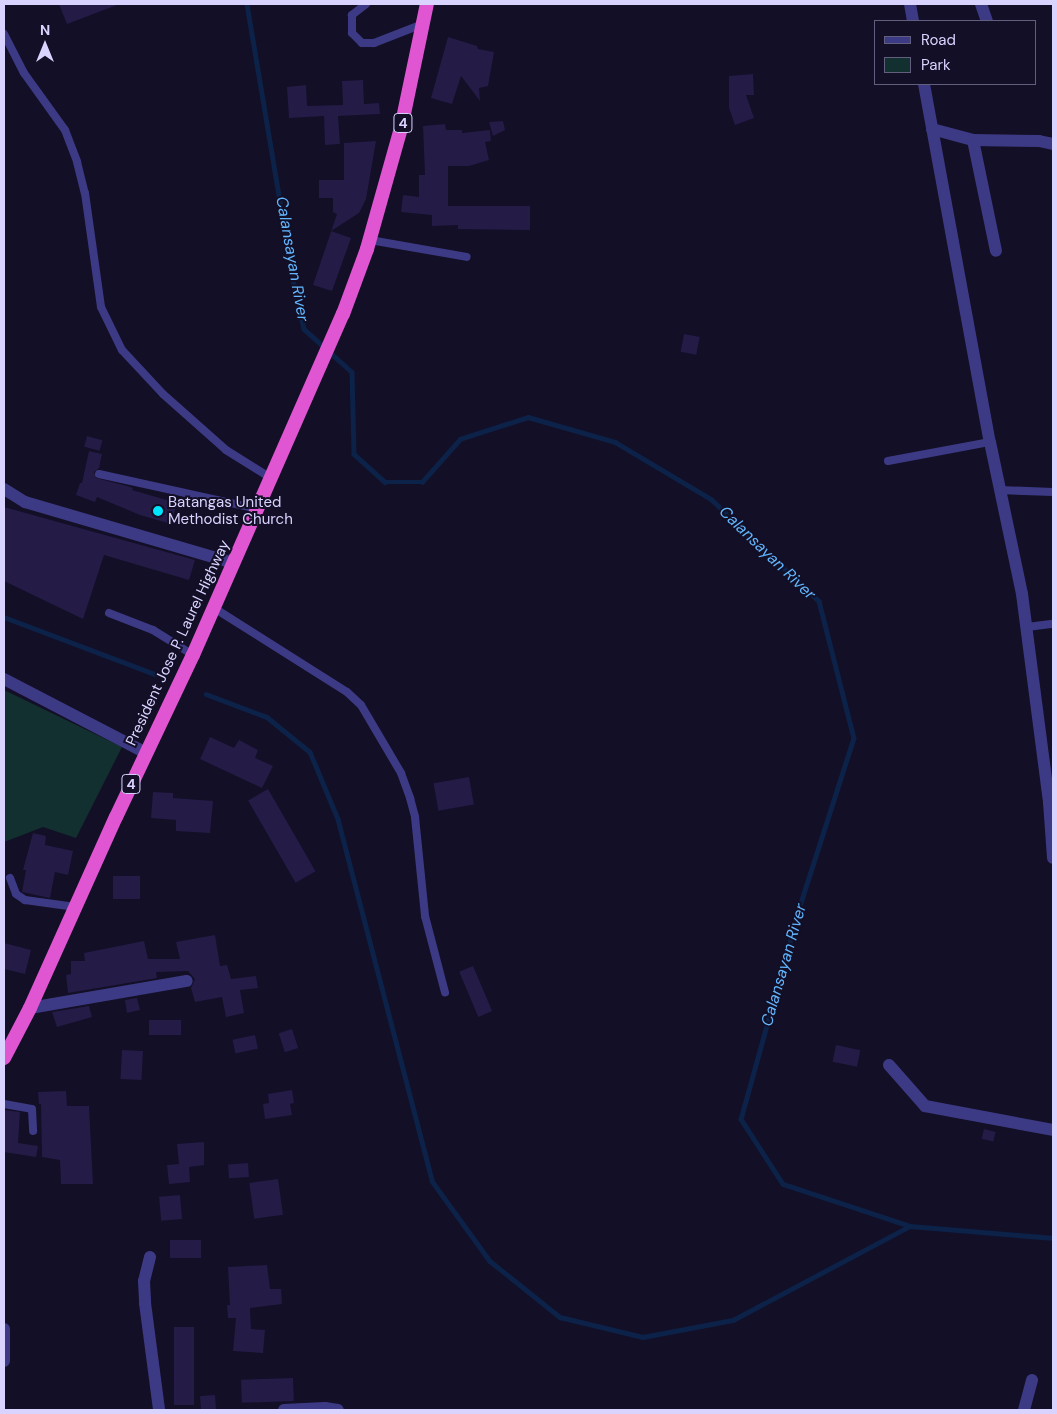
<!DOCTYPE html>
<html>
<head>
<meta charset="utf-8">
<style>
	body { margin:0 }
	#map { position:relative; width:1057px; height:1414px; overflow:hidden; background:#130f26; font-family:"DM Sans",sans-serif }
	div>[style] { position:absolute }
	.green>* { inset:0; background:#12302f }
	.stream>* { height:4.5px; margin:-2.25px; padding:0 2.25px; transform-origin:2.25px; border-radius:2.25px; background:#0c2248 }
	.building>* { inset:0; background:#241b47; transform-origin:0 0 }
	.service>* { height:8px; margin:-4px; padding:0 4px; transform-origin:4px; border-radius:4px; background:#3d3a85 }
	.minor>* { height:12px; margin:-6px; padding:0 6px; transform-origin:6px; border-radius:6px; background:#3d3a85 }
	.tertiary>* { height:12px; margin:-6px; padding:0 6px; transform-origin:6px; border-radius:6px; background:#3d3a85 }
	.trunk>* { height:14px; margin:-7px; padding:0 7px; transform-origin:7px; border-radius:7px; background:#e055d1 }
	.dots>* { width:14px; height:14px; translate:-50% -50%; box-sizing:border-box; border:2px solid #130f26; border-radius:50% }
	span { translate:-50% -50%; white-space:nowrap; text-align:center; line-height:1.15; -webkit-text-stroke:4px #130f26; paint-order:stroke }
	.shield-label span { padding:1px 4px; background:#130f26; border:1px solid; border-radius:4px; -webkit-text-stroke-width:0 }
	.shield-label { font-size:14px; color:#d9d4ff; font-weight:700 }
	.poi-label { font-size:15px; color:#d9d4ff }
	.left { translate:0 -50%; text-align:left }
	.street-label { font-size:15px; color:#d9d4ff }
	.water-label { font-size:16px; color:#62b6ff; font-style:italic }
	.frame { position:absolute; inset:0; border:5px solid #d9d4ff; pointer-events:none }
	.legend { position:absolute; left:874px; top:20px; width:162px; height:65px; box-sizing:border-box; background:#130f26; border:1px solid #625e7d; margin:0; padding:6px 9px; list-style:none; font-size:15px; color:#d9d4ff }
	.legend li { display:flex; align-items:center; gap:10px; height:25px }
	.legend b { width:25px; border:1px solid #625e7d }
	.north { position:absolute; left:20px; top:20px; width:50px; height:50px; -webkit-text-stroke:4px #130f26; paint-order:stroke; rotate:0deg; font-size:14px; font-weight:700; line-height:20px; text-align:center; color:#d9d4ff }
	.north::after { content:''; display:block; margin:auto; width:18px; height:22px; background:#d9d4ff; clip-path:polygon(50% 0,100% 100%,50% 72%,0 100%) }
</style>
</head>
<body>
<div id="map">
	<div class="green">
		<div style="clip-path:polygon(4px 690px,122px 747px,76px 838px,43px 827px,4px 842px)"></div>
	</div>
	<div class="stream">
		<div style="left:247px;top:4px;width:290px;rotate:80.5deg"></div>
		<div style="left:295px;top:290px;width:40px;rotate:77deg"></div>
		<div style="left:304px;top:329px;width:64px;rotate:41.9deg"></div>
		<div style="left:352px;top:372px;width:82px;rotate:88.6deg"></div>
		<div style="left:354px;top:454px;width:42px;rotate:42.1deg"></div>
		<div style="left:385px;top:482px;width:37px"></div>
		<div style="left:422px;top:482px;width:57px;rotate:-48.5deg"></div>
		<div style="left:460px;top:439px;width:71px;rotate:-17.9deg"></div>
		<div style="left:528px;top:417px;width:91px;rotate:16deg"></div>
		<div style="left:615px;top:442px;width:112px;rotate:30.7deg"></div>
		<div style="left:711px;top:499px;width:149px;rotate:43.4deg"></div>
		<div style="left:819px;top:601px;width:141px;rotate:75.7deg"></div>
		<div style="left:854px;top:738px;width:173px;rotate:107.8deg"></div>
		<div style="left:801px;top:903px;width:224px;rotate:105.5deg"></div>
		<div style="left:741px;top:1119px;width:77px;rotate:57.1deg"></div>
		<div style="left:783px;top:1184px;width:134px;rotate:18.3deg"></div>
		<div style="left:910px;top:1226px;width:144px;rotate:4.8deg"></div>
		<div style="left:4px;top:617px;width:161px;rotate:20.7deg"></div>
		<div style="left:206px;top:694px;width:65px;rotate:20.7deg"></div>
		<div style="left:267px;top:717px;width:55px;rotate:39.1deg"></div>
		<div style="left:310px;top:752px;width:73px;rotate:67.3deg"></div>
		<div style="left:338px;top:819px;width:374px;rotate:75.4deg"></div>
		<div style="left:432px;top:1181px;width:99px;rotate:54.1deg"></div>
		<div style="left:490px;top:1261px;width:90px;rotate:38.7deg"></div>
		<div style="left:560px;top:1317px;width:85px;rotate:13.5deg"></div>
		<div style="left:643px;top:1337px;width:92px;rotate:-10.7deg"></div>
		<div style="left:733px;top:1320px;width:200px;rotate:-28deg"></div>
	</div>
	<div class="building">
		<div style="clip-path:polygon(59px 4px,116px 4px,117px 5px,67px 24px)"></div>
		<div style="clip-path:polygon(448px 37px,477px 46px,478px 49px,494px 52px,488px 86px,479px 88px,480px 101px,461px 76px,452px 104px,431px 98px)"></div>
		<div style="clip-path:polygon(753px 74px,754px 95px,746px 95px,754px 118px,735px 125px,729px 108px,729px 76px)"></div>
		<div style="clip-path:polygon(363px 80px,364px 104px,379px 103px,380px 114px,338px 116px,340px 144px,325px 145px,324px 116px,289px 118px,287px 87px,306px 85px,307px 106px,343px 105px,342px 81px)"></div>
		<div style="clip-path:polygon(503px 121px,505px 130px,493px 136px,489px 122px)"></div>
		<div style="clip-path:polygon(445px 124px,446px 130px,462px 130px,462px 133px,490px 130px,491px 141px,485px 142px,489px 160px,469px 166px,448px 166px,448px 206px,530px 206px,530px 230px,458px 229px,458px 225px,432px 226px,432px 215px,401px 212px,403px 195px,419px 197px,419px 175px,425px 175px,423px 126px)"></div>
		<div style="clip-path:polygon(376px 141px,366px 199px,359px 213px,331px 231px,351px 238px,332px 291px,313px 285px,337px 214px,333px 212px,333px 198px,319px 198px,319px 180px,344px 180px,344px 143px)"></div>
		<div style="left:684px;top:334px;width:16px;height:18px;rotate:11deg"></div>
		<div style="left:87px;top:436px;width:16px;height:11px;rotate:15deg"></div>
		<div style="clip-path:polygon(89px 451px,102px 454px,99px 468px,94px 472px,96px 478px,127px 486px,133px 488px,132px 490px,177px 503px,171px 524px,140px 515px,97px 497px,95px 502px,76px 495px,80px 483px,82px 483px)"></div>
		<div style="clip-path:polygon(4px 507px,195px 560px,189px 580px,104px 555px,83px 619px,4px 581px)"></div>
		<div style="clip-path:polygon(210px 737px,234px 748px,239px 740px,258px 750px,255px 758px,273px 766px,262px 788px,200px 759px)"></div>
		<div style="left:469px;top:777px;width:28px;height:36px;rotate:80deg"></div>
		<div style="left:268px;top:789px;width:95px;height:23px;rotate:60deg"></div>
		<div style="clip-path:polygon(153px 792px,173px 793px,173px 798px,213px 801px,210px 833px,176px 831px,176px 820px,151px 818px)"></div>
		<div style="clip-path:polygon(33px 833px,46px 836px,45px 845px,73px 851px,68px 875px,55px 872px,50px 898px,22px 892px,26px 870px,23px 870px)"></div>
		<div style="left:113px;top:876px;width:27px;height:23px"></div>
		<div style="clip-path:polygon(215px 935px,220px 966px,227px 965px,231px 979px,256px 976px,258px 988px,240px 990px,244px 1013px,226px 1017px,222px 997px,195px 1002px,191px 988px,195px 979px,188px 971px,156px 972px,157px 978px,68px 993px,66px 975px,71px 974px,71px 961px,85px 961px,84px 953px,144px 941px,148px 959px,180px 959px,176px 942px)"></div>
		<div style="clip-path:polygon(4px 943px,31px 950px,25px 974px,4px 969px)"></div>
		<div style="left:473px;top:966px;width:49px;height:15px;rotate:67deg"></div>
		<div style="clip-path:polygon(137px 998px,140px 1010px,127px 1013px,125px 1000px)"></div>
		<div style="clip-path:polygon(89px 1006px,92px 1017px,57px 1027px,52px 1012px)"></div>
		<div style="left:181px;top:1020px;width:15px;height:32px;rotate:90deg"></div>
		<div style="left:292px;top:1029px;width:20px;height:14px;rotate:72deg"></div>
		<div style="left:255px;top:1035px;width:14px;height:23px;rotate:78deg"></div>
		<div style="left:836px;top:1045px;width:25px;height:17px;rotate:12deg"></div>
		<div style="left:122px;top:1050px;width:21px;height:29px;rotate:3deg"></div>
		<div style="clip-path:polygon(292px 1090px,294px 1103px,290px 1104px,292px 1115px,265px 1119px,263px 1104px,269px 1103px,268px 1094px)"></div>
		<div style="clip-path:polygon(66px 1091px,67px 1106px,89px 1106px,93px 1184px,61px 1184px,60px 1160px,42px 1157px,41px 1104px,39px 1104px,38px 1092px)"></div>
		<div style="clip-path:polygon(4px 1110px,20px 1112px,18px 1143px,38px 1146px,36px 1157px,4px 1152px)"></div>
		<div style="left:984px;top:1129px;width:12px;height:10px;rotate:14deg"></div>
		<div style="clip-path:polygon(204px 1142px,204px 1165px,189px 1167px,190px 1182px,169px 1184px,167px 1165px,179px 1164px,177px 1144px)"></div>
		<div style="left:248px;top:1163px;width:14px;height:20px;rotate:86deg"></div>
		<div style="left:278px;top:1179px;width:36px;height:29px;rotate:82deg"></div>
		<div style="left:180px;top:1195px;width:24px;height:21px;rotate:85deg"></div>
		<div style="left:201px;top:1240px;width:18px;height:31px;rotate:90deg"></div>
		<div style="clip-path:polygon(267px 1265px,270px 1289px,281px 1289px,282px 1304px,250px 1308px,251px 1329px,265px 1330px,263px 1353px,233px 1351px,236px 1318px,228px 1318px,227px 1305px,230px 1305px,228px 1267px)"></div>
		<div style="left:174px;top:1327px;width:20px;height:78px"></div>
		<div style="left:293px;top:1378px;width:23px;height:52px;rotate:88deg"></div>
		<div style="left:215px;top:1395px;width:15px;height:15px;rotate:86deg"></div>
	</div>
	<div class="service">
		<div style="left:366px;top:4px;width:18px;rotate:142deg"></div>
		<div style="left:352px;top:15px;width:18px;rotate:90deg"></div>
		<div style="left:352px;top:33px;width:14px;rotate:45deg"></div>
		<div style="left:362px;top:43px;width:12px"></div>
		<div style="left:374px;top:43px;width:53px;rotate:-21.2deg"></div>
		<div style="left:4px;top:34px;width:44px;rotate:62.9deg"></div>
		<div style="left:24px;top:73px;width:70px;rotate:54.3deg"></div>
		<div style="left:65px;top:130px;width:34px;rotate:69deg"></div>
		<div style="left:77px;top:162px;width:32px;rotate:76deg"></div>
		<div style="left:85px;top:193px;width:115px;rotate:82deg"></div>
		<div style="left:101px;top:307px;width:48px;rotate:64deg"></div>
		<div style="left:122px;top:350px;width:60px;rotate:47deg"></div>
		<div style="left:163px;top:394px;width:84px;rotate:41.6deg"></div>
		<div style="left:226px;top:450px;width:53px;rotate:31.9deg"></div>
		<div style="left:370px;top:240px;width:98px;rotate:9.9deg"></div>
		<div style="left:888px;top:461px;width:104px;rotate:-10.6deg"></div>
		<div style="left:99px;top:474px;width:163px;rotate:12.4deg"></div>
		<div style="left:999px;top:490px;width:54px;rotate:2.1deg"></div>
		<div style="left:214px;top:608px;width:157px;rotate:32.3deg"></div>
		<div style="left:347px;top:692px;width:19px;rotate:43deg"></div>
		<div style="left:361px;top:705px;width:79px;rotate:59.5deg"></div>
		<div style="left:401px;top:773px;width:27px;rotate:70deg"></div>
		<div style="left:410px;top:798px;width:20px;rotate:75deg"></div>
		<div style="left:415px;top:817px;width:100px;rotate:84.2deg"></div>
		<div style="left:425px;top:916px;width:79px;rotate:75.3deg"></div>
		<div style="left:109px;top:613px;width:47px;rotate:21.1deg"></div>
		<div style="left:153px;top:630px;width:47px;rotate:32deg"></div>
		<div style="left:1027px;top:627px;width:26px;rotate:-7deg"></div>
		<div style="left:10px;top:878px;width:17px;rotate:69deg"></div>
		<div style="left:16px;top:894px;width:11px;rotate:34deg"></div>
		<div style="left:25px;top:900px;width:51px;rotate:7.8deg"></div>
		<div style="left:4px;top:1104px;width:28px;rotate:10deg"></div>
		<div style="left:32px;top:1109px;width:22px;rotate:87deg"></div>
	</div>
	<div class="minor">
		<div style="left:910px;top:4px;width:17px;rotate:80deg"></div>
		<div style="left:981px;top:4px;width:18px;rotate:71deg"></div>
		<div style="left:924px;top:84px;width:364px;rotate:79.6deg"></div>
		<div style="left:990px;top:442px;width:155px;rotate:78.1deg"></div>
		<div style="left:1022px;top:594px;width:210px;rotate:82.6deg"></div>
		<div style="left:1049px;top:802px;width:56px;rotate:85.9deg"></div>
		<div style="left:932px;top:129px;width:42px;rotate:15deg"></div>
		<div style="left:973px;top:140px;width:113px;rotate:78.3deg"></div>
		<div style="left:973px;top:140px;width:66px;rotate:0.9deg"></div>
		<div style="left:1039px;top:141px;width:14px;rotate:12deg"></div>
		<div style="left:4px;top:489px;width:25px;rotate:32deg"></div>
		<div style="left:25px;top:502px;width:218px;rotate:16.3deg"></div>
		<div style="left:30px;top:1008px;width:159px;rotate:-9.8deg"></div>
		<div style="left:889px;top:1065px;width:55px;rotate:48.7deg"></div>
		<div style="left:925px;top:1106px;width:130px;rotate:10.6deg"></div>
		<div style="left:150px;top:1257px;width:25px;rotate:104deg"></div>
		<div style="left:144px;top:1281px;width:22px;rotate:87deg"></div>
		<div style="left:145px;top:1303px;width:108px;rotate:82.5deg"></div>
		<div style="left:4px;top:1329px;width:32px;rotate:90deg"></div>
		<div style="left:284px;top:1410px;width:41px;rotate:-2.8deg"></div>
		<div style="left:325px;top:1408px;width:13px;rotate:9deg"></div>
		<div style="left:1024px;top:1410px;width:31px;rotate:-75deg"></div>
	</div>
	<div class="tertiary">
		<div style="left:4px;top:679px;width:160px;rotate:27.5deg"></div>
	</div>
	<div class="trunk">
		<div style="left:4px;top:1058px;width:56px;rotate:-62.5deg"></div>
		<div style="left:30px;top:1008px;width:209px;rotate:-65.8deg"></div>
		<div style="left:116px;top:817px;width:179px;rotate:-64.6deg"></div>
		<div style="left:193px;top:655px;width:373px;rotate:-66.3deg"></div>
		<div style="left:343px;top:314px;width:69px;rotate:-69.7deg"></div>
		<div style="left:367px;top:249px;width:126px;rotate:-74.3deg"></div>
		<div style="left:401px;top:128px;width:127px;rotate:-78.2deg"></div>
	</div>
	<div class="dots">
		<div style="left:158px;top:511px;background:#00e5ff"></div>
	</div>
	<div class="shield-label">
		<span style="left:403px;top:123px">4</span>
		<span style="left:131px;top:784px">4</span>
	</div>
	<div class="poi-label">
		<span class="left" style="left:168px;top:511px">Batangas United<br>Methodist Church</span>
	</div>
	<div class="street-label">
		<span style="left:178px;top:643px;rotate:-65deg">President Jose P. Laurel Highway</span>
	</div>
	<div class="water-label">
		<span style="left:292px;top:259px;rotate:80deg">Calansayan River</span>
		<span style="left:767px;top:553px;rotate:44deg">Calansayan River</span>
		<span style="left:784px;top:965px;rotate:-74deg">Calansayan River</span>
	</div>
	<div class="frame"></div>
	<ul class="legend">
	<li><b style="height:6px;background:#3d3a85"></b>Road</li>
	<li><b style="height:14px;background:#12302f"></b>Park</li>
	</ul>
	<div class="north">N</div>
</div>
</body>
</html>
